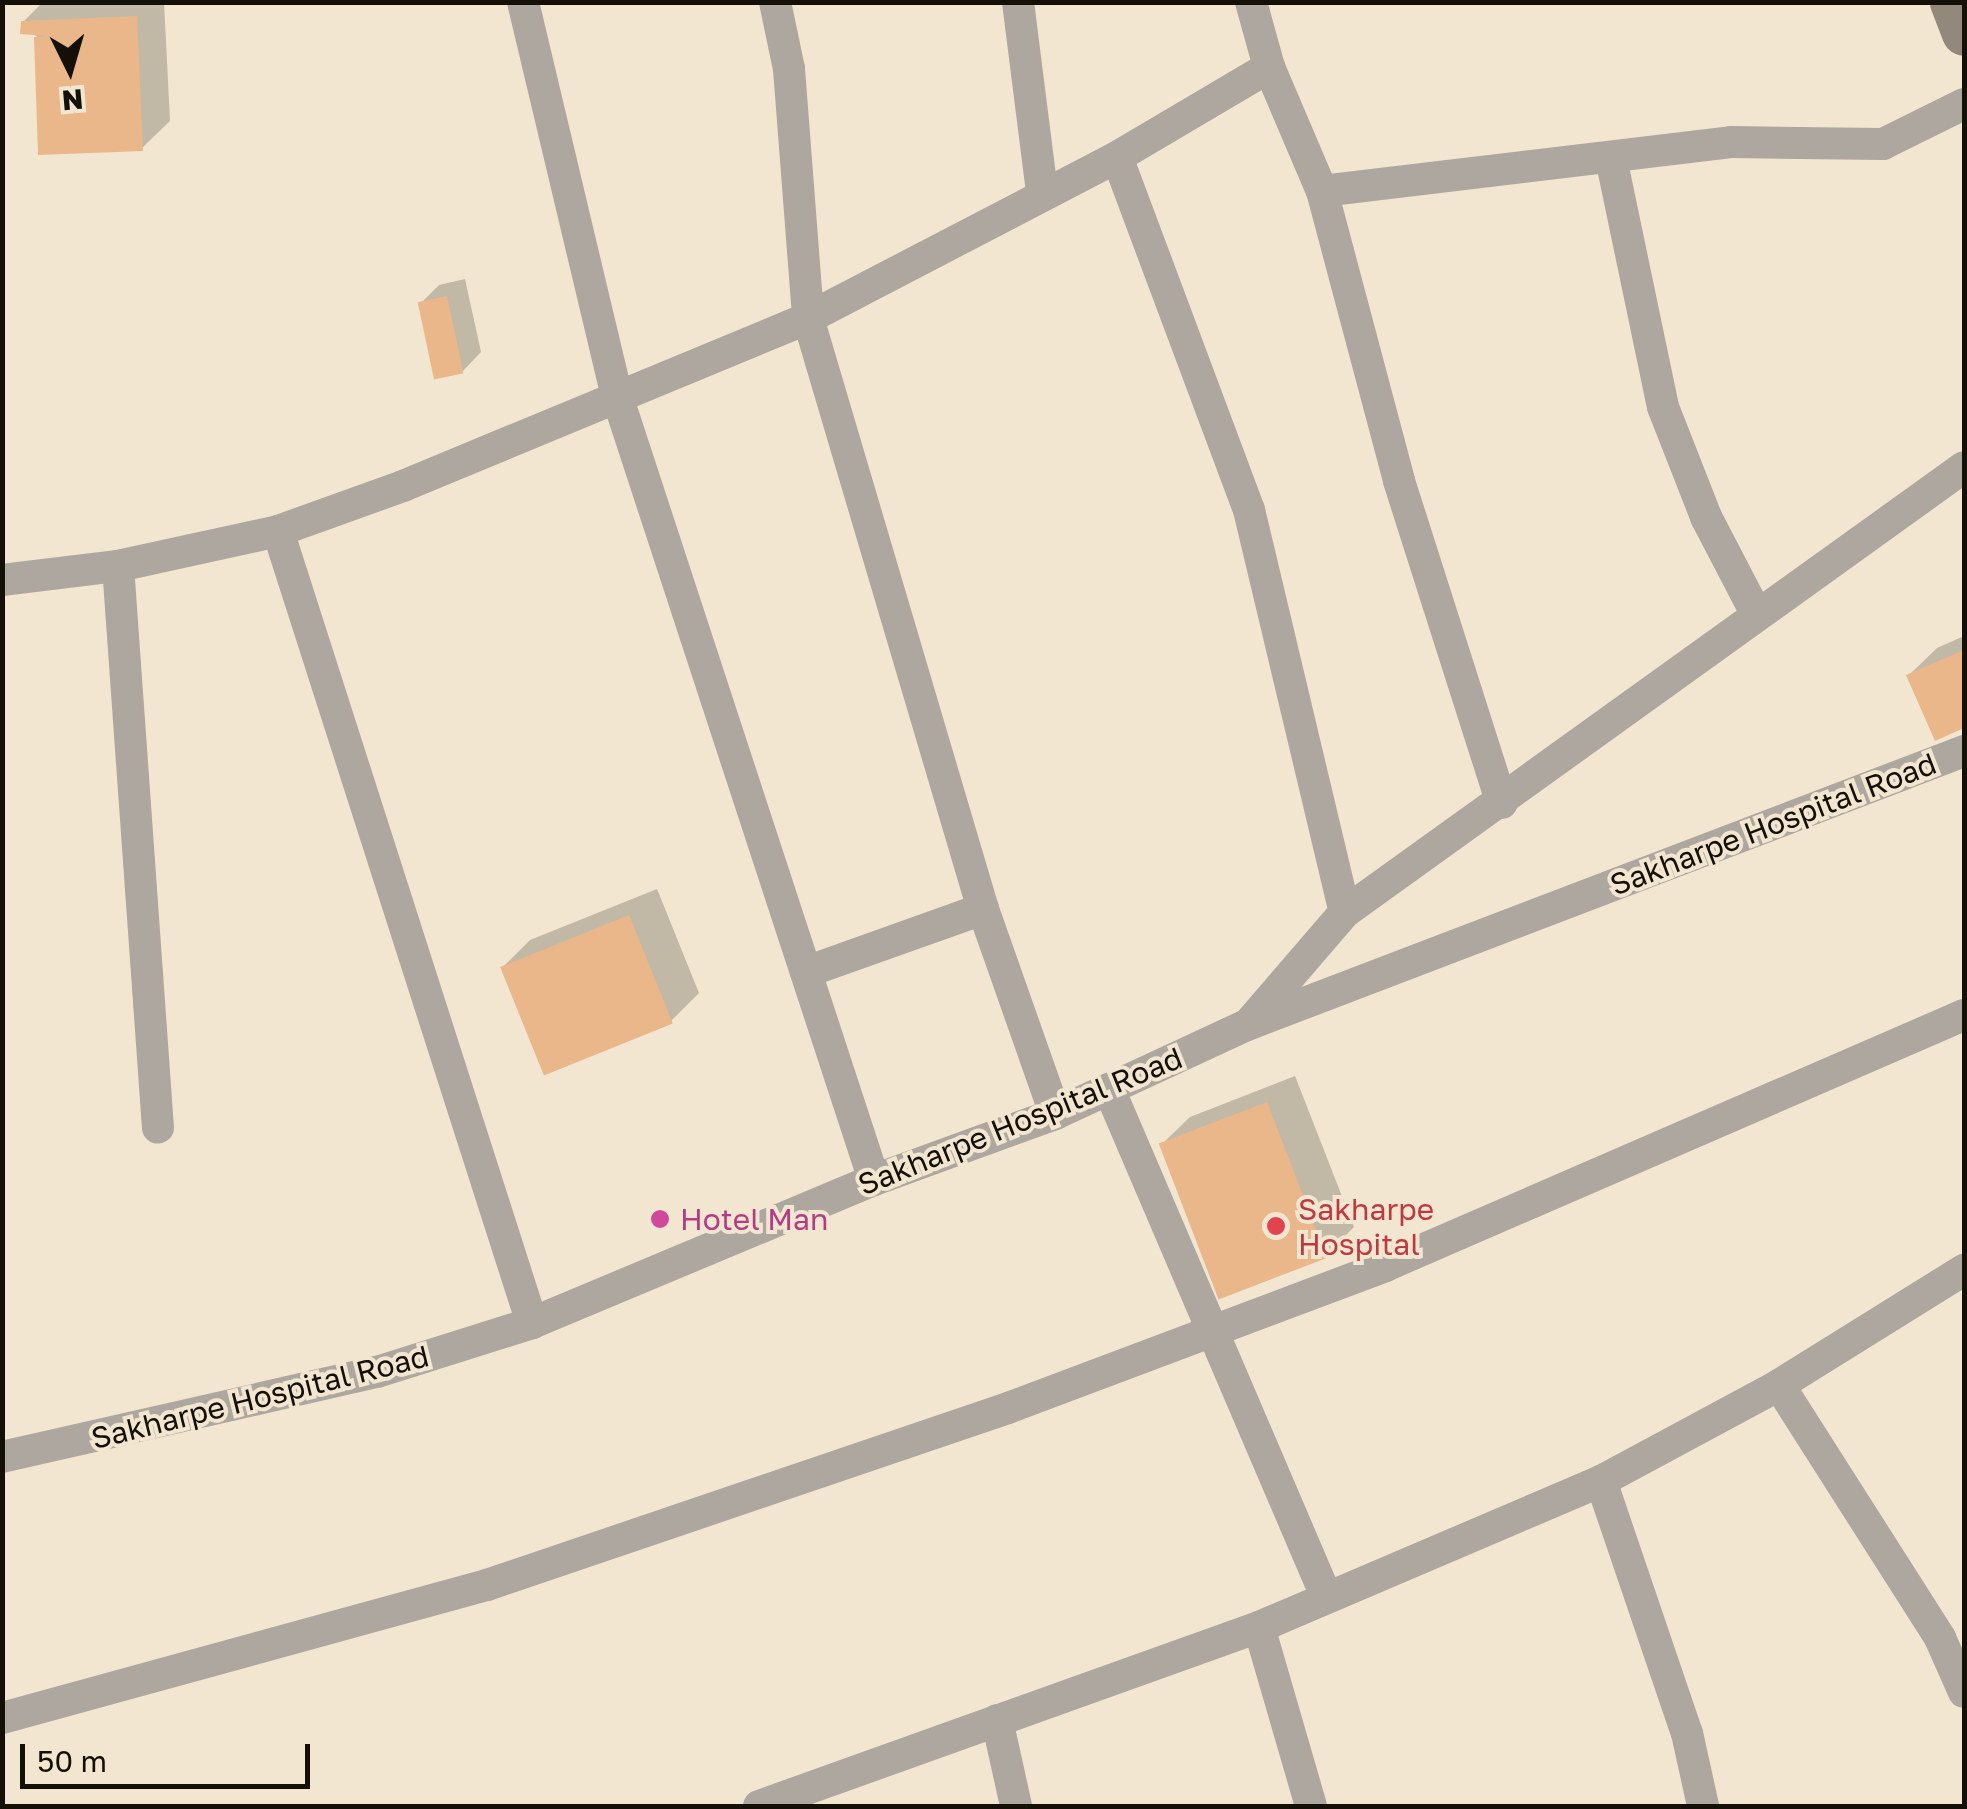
<!DOCTYPE html>
<html>
<head>
<meta charset="utf-8">
<style>
	body { margin:0 }
	#map { position:relative; width:1967px; height:1809px; overflow:hidden; background:#f3e6d0; font-family:"Golos Text",sans-serif }
	div>[style] { position:absolute }
	.shadow>* { inset:0; background:#0003 }
	.building>* { inset:0; background:#eab78a; transform-origin:0 0 }
	.minor>* { height:32px; margin:-16px; padding:0 16px; transform-origin:16px; border-radius:16px; background:#aea79f }
	.secondary>* { height:45px; margin:-22.5px; padding:0 22.5px; transform-origin:22.5px; border-radius:22.5px; background:#92887c }
	.dots>* { width:28px; height:28px; translate:-50% -50%; box-sizing:border-box; border:5px solid #f3e6d0; border-radius:50% }
	span { translate:-50% -50%; white-space:nowrap; text-align:center; line-height:1.15; -webkit-text-stroke:8px #f3e6d0; paint-order:stroke }
	.street-label { font-size:30px; color:#141008 }
	.health-label { font-size:30px; color:#be3a42 }
	.left { translate:0 -50%; text-align:left }
	.hotel-label { font-size:30px; color:#b23c85 }
	.frame { position:absolute; inset:0; border:5px solid #141008; pointer-events:none }
	.north { position:absolute; left:20px; top:20px; width:100px; height:100px; -webkit-text-stroke:8px #f3e6d0; paint-order:stroke; rotate:175deg; font-size:28px; font-weight:700; line-height:40px; text-align:center; color:#141008 }
	.north::after { content:''; display:block; margin:auto; width:35px; height:45px; background:#141008; clip-path:polygon(50% 0,100% 100%,50% 72%,0 100%) }
	.scale { position:absolute; left:20px; top:1744px; width:290px; height:45px; box-sizing:border-box; border:5px solid #141008; border-top:0; padding-left:12px; font-size:30px; line-height:35px; white-space:nowrap; color:#141008; -webkit-text-stroke:8px #f3e6d0; paint-order:stroke }
</style>
</head>
<body>
<div id="map">
	<div class="shadow">
		<div style="clip-path:polygon(43px 2px,164px 2px,170px 121px,142px 148px,23px 22px)"></div>
		<div style="clip-path:polygon(465px 279px,481px 352px,463px 371px,421px 303px,439px 285px)"></div>
		<div style="clip-path:polygon(1964px 636px,1964px 726px,1936px 737px,1909px 675px,1937px 648px)"></div>
		<div style="clip-path:polygon(657px 889px,699px 993px,671px 1021px,502px 968px,530px 940px)"></div>
		<div style="clip-path:polygon(1295px 1076px,1354px 1227px,1326px 1255px,1162px 1144px,1190px 1117px)"></div>
	</div>
	<div class="building">
		<div style="clip-path:polygon(137px 16px,143px 151px,38px 155px,34px 37px,46px 36px,20px 34px,21px 21px)"></div>
		<div style="left:447px;top:296px;width:79px;height:30px;rotate:78deg"></div>
		<div style="clip-path:polygon(1964px 650px,1964px 728px,1935px 741px,1906px 675px)"></div>
		<div style="left:629px;top:915px;width:117px;height:139px;rotate:68deg"></div>
		<div style="left:1267px;top:1102px;width:167px;height:116px;rotate:69deg"></div>
	</div>
	<div class="minor">
		<div style="left:523px;top:2px;width:405px;rotate:76.6deg"></div>
		<div style="left:617px;top:396px;width:825px;rotate:71.85deg"></div>
		<div style="left:775px;top:2px;width:68px;rotate:78.2deg"></div>
		<div style="left:789px;top:69px;width:250px;rotate:85.6deg"></div>
		<div style="left:808px;top:318px;width:616px;rotate:73.51deg"></div>
		<div style="left:983px;top:909px;width:217px;rotate:70.6deg"></div>
		<div style="left:1018px;top:2px;width:193px;rotate:82.8deg"></div>
		<div style="left:1251px;top:2px;width:67px;rotate:74.5deg"></div>
		<div style="left:1269px;top:67px;width:135px;rotate:66.9deg"></div>
		<div style="left:1322px;top:191px;width:300px;rotate:75.1deg"></div>
		<div style="left:1399px;top:481px;width:338px;rotate:72.3deg"></div>
		<div style="left:1117px;top:157px;width:377px;rotate:69.5deg"></div>
		<div style="left:1249px;top:510px;width:413px;rotate:76.6deg"></div>
		<div style="left:1611px;top:158px;width:254px;rotate:78.2deg"></div>
		<div style="left:1663px;top:407px;width:118px;rotate:68.6deg"></div>
		<div style="left:1706px;top:517px;width:108px;rotate:62.5deg"></div>
		<div style="left:1322px;top:191px;width:412px;rotate:-6.8deg"></div>
		<div style="left:1731px;top:142px;width:152px;rotate:0.8deg"></div>
		<div style="left:1883px;top:144px;width:90px;rotate:-26.3deg"></div>
		<div style="left:278px;top:531px;width:832px;rotate:72.22deg"></div>
		<div style="left:118px;top:566px;width:563px;rotate:85.93deg"></div>
		<div style="left:2px;top:580px;width:117px;rotate:-6.9deg"></div>
		<div style="left:118px;top:566px;width:164px;rotate:-12.3deg"></div>
		<div style="left:278px;top:531px;width:133px;rotate:-19.8deg"></div>
		<div style="left:403px;top:486px;width:438px;rotate:-22.5deg"></div>
		<div style="left:808px;top:318px;width:348px;rotate:-27.5deg"></div>
		<div style="left:1117px;top:157px;width:177px;rotate:-30.6deg"></div>
		<div style="left:806px;top:972px;width:188px;rotate:-19.6deg"></div>
		<div style="left:1252px;top:1020px;width:143px;rotate:-49.3deg"></div>
		<div style="left:1345px;top:912px;width:762px;rotate:-35.71deg"></div>
		<div style="left:1109px;top:1089px;width:551px;rotate:66.83deg"></div>
		<div style="left:1779px;top:1385px;width:300px;rotate:57.5deg"></div>
		<div style="left:1940px;top:1638px;width:59px;rotate:66deg"></div>
		<div style="left:2px;top:1457px;width:385px;rotate:-12.8deg"></div>
		<div style="left:377px;top:1372px;width:163px;rotate:-17.5deg"></div>
		<div style="left:532px;top:1323px;width:371px;rotate:-22.7deg"></div>
		<div style="left:874px;top:1180px;width:193px;rotate:-20deg"></div>
		<div style="left:1055px;top:1114px;width:212px;rotate:-24.9deg"></div>
		<div style="left:1247px;top:1025px;width:768px;rotate:-20.91deg"></div>
		<div style="left:1601px;top:1481px;width:266px;rotate:71.2deg"></div>
		<div style="left:1687px;top:1733px;width:75px;rotate:77.6deg"></div>
		<div style="left:1259px;top:1627px;width:186px;rotate:73.8deg"></div>
		<div style="left:2px;top:1718px;width:503px;rotate:-15.34deg"></div>
		<div style="left:487px;top:1585px;width:550px;rotate:-18.76deg"></div>
		<div style="left:1008px;top:1408px;width:403px;rotate:-20.6deg"></div>
		<div style="left:1385px;top:1266px;width:631px;rotate:-23.44deg"></div>
		<div style="left:997px;top:1720px;width:88px;rotate:77.5deg"></div>
		<div style="left:759px;top:1806px;width:531px;rotate:-19.7deg"></div>
		<div style="left:1259px;top:1627px;width:372px;rotate:-23.1deg"></div>
		<div style="left:1601px;top:1481px;width:202px;rotate:-28.3deg"></div>
		<div style="left:1779px;top:1385px;width:218px;rotate:-31.9deg"></div>
	</div>
	<div class="secondary">
		<div style="left:1952px;top:2px;width:33px;rotate:69deg"></div>
	</div>
	<div class="dots">
		<div style="left:660px;top:1219px;background:#d1479c"></div>
		<div style="left:1276px;top:1226px;background:#e0444e"></div>
	</div>
	<div class="street-label">
		<span style="left:1773px;top:824px;rotate:-21deg">Sakharpe Hospital Road</span>
		<span style="left:1020px;top:1121px;rotate:-22deg">Sakharpe Hospital Road</span>
		<span style="left:260px;top:1397px;rotate:-14deg">Sakharpe Hospital Road</span>
	</div>
	<div class="health-label">
		<span class="left" style="left:1298px;top:1226px">Sakharpe<br>Hospital</span>
	</div>
	<div class="hotel-label">
		<span class="left" style="left:680px;top:1219px">Hotel Man</span>
	</div>
	<div class="frame"></div>
	<div class="north">N</div>
	<div class="scale">50 m</div>
</div>
</body>
</html>
